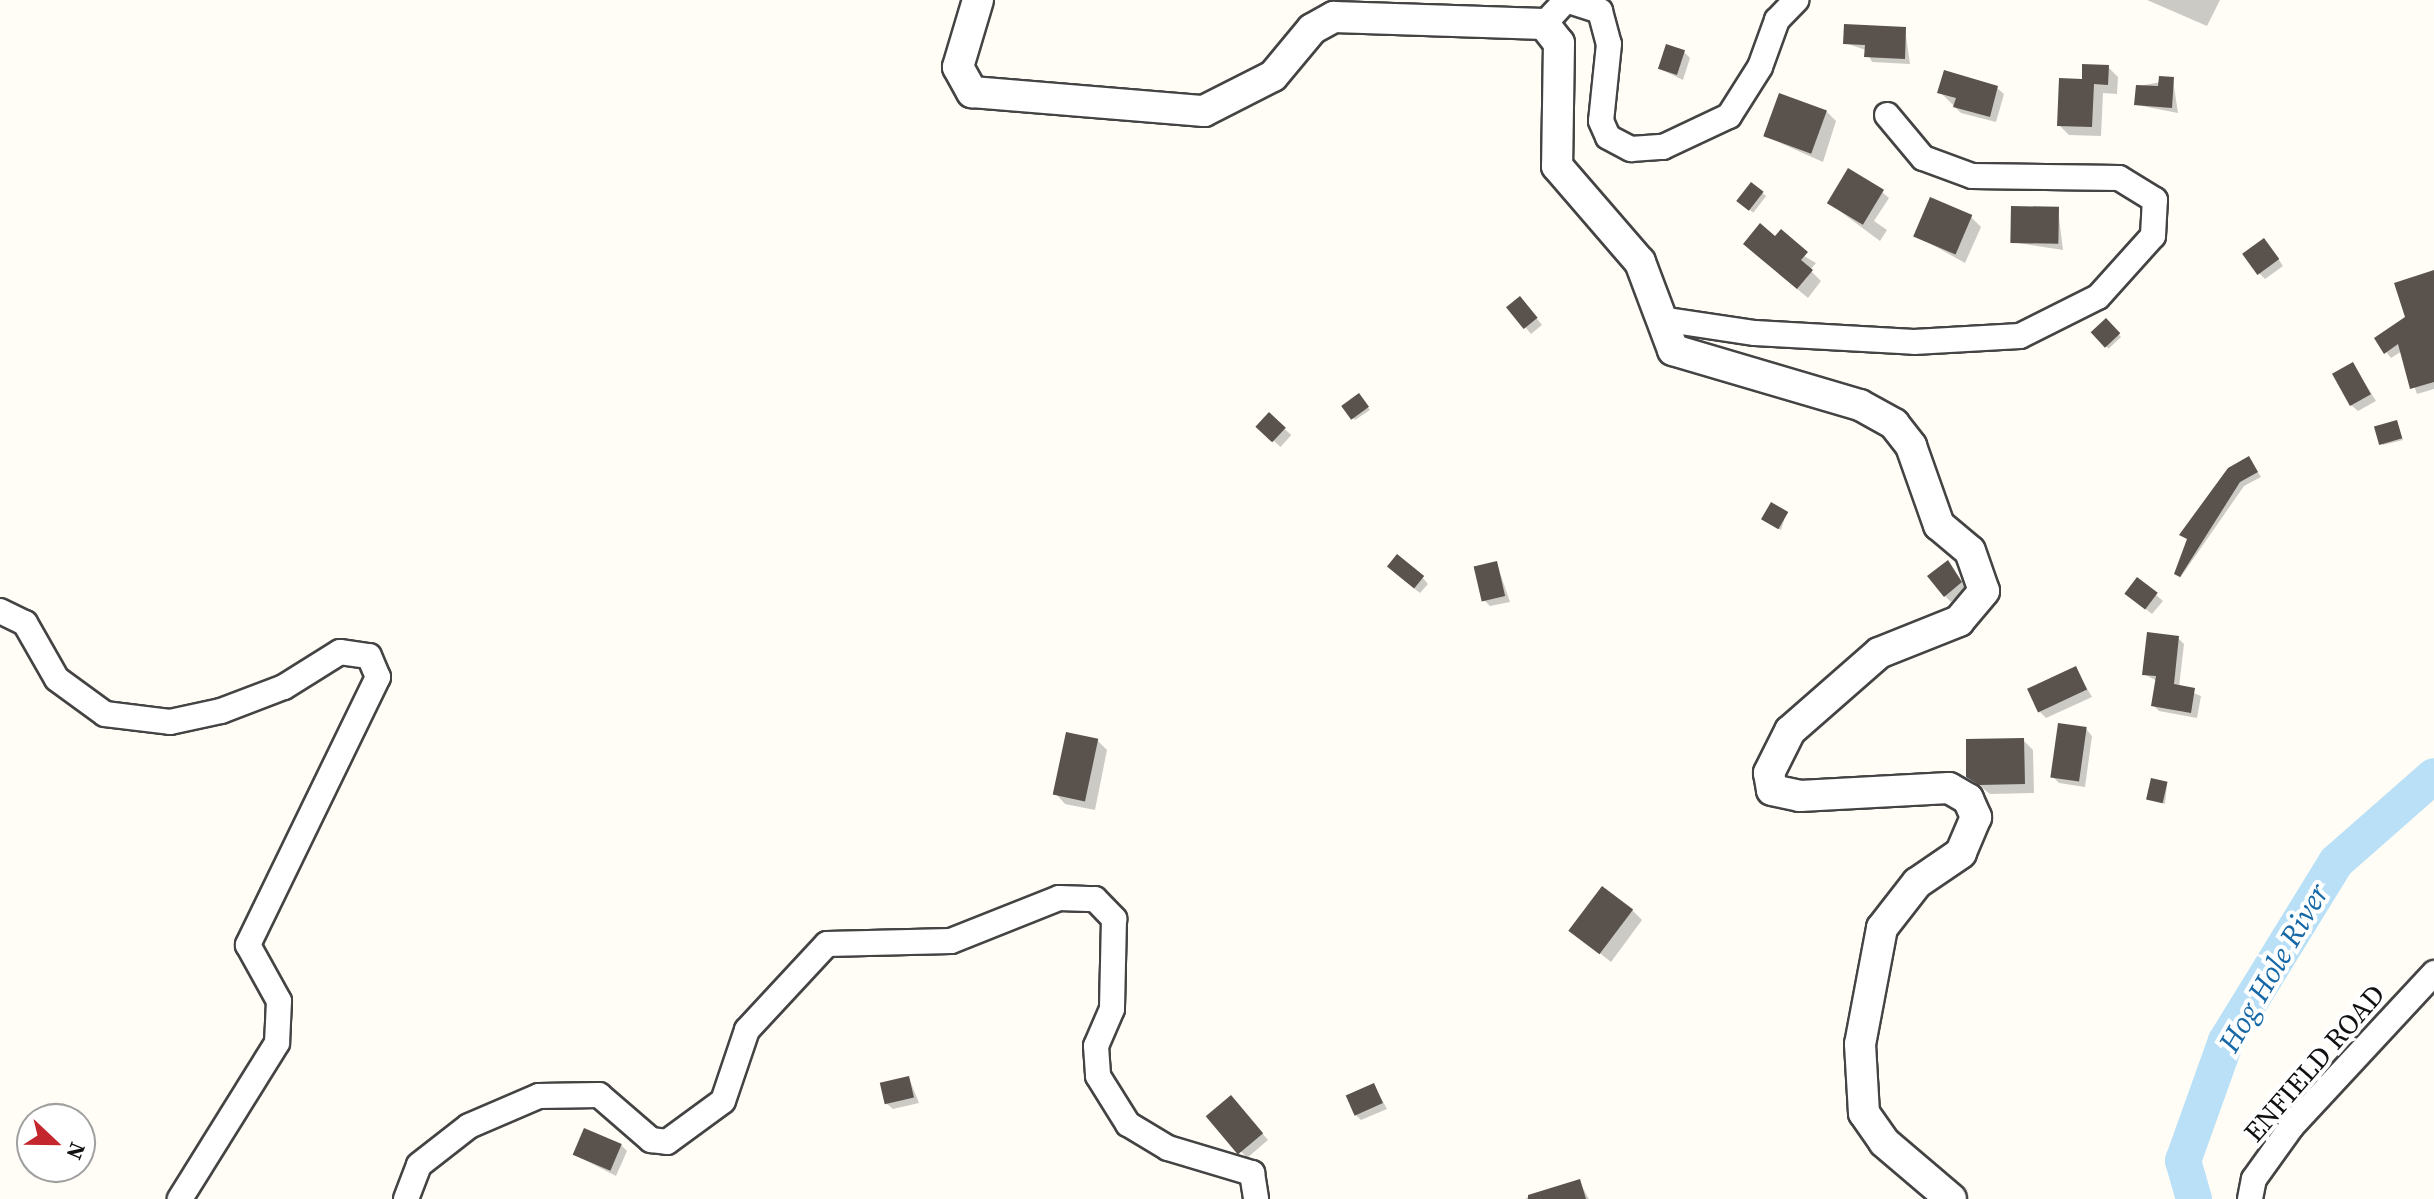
<!DOCTYPE html>
<html>
<head>
<meta charset="utf-8">
<style>
	body { margin:0 }
	#map { position:relative; width:2434px; height:1199px; overflow:hidden; background:#fffdf5; font-family:"Source Serif 4",serif }
	div>[style] { position:absolute }
	.shadow>* { inset:0; background:#0003; transform-origin:0 0 }
	.river>* { height:36px; margin:-18px; padding:0 18px; transform-origin:18px; border-radius:18px; background:#b9e0f7 }
	.building>* { inset:0; background:#5a524d; transform-origin:0 0 }
	.roads { filter:drop-shadow(2px 0 #444) drop-shadow(-2px 0 #444) drop-shadow(0 2px #444) drop-shadow(0 -2px #444) }
	.minor>* { height:24px; margin:-12px; padding:0 12px; transform-origin:12px; border-radius:12px; background:#fff }
	.tertiary>* { height:30px; margin:-15px; padding:0 15px; transform-origin:15px; border-radius:15px; background:#fff }
	span { translate:-50% -50%; white-space:nowrap; text-align:center; line-height:1.15; -webkit-text-stroke:8px #fff; paint-order:stroke }
	.street-label { font-size:28px; color:#111 }
	.water-label { font-size:30px; color:#1768a6; font-style:italic }
	.north { position:absolute; left:16px; top:1103px; width:80px; height:80px; box-sizing:border-box; background:#fff; border:2px solid #a0a0a0; border-radius:50%; rotate:112deg; font-size:22px; font-weight:700; line-height:32px; text-align:center; color:#111 }
	.north::after { content:''; display:block; margin:auto; width:28px; height:36px; background:#c4262e; clip-path:polygon(50% 0,100% 100%,50% 72%,0 100%) }
</style>
</head>
<body>
<div id="map">
	<div class="shadow">
		<div style="clip-path:polygon(2147px 0,2220px 0,2207px 26px)"></div>
		<div style="clip-path:polygon(1905px 29px,1910px 64px,1872px 62px,1866px 50px,1845px 43px)"></div>
		<div style="clip-path:polygon(1684px 52px,1690px 58px,1683px 80px,1660px 69px)"></div>
		<div style="clip-path:polygon(2108px 67px,2118px 77px,2117px 94px,2103px 93px,2101px 136px,2069px 135px,2059px 125px,2083px 81px)"></div>
		<div style="clip-path:polygon(2173px 80px,2178px 113px,2137px 105px,2138px 86px)"></div>
		<div style="clip-path:polygon(1997px 88px,2004px 94px,1996px 122px,1961px 113px,1940px 92px)"></div>
		<div style="clip-path:polygon(1826px 111px,1836px 121px,1823px 162px,1767px 137px)"></div>
		<div style="left:1752px;top:185px;width:18px;height:21px;rotate:38deg"></div>
		<div style="clip-path:polygon(1882px 192px,1889px 198px,1874px 221px,1887px 230px,1880px 241px,1829px 203px)"></div>
		<div style="clip-path:polygon(2058px 209px,2063px 250px,2012px 242px)"></div>
		<div style="clip-path:polygon(1971px 217px,1981px 227px,1965px 263px,1915px 235px)"></div>
		<div style="clip-path:polygon(1775px 239px,1816px 263px,1810px 270px,1821px 281px,1808px 298px,1755px 254px)"></div>
		<div style="clip-path:polygon(2270px 247px,2283px 266px,2265px 279px,2259px 273px)"></div>
		<div style="clip-path:polygon(2434px 272px,2434px 389px,2417px 394px,2402px 351px,2391px 358px,2376px 339px,2407px 317px)"></div>
		<div style="clip-path:polygon(1526px 305px,1542px 325px,1531px 334px,1509px 308px)"></div>
		<div style="left:2106px;top:321px;width:22px;height:17px;rotate:47deg"></div>
		<div style="clip-path:polygon(2353px 364px,2376px 401px,2358px 411px,2351px 405px)"></div>
		<div style="clip-path:polygon(1361px 398px,1370px 410px,1355px 420px,1353px 418px)"></div>
		<div style="left:1269px;top:415px;width:30px;height:16px;rotate:42deg"></div>
		<div style="clip-path:polygon(2397px 422px,2403px 440px,2383px 445px,2381px 443px)"></div>
		<div style="clip-path:polygon(2249px 458px,2261px 477px,2244px 486px,2180px 578px,2176px 573px)"></div>
		<div style="clip-path:polygon(1786px 514px,1781px 530px,1766px 521px)"></div>
		<div style="clip-path:polygon(1947px 562px,1967px 589px,1951px 602px,1945px 596px)"></div>
		<div style="clip-path:polygon(1497px 564px,1510px 602px,1490px 606px,1484px 600px)"></div>
		<div style="clip-path:polygon(1395px 573px,1422px 577px,1428px 584px,1420px 593px)"></div>
		<div style="clip-path:polygon(2138px 579px,2163px 601px,2152px 614px,2133px 599px)"></div>
		<div style="clip-path:polygon(2178px 638px,2184px 644px,2179px 687px,2201px 696px,2197px 718px,2159px 711px,2153px 705px,2157px 681px,2144px 674px)"></div>
		<div style="clip-path:polygon(2076px 669px,2092px 697px,2046px 718px,2040px 712px)"></div>
		<div style="clip-path:polygon(2086px 729px,2092px 736px,2085px 787px,2059px 783px,2053px 777px)"></div>
		<div style="clip-path:polygon(1097px 740px,1107px 750px,1095px 810px,1065px 804px,1056px 794px)"></div>
		<div style="clip-path:polygon(2023px 740px,2033px 750px,2034px 793px,1990px 794px,1968px 776px)"></div>
		<div style="clip-path:polygon(2167px 784px,2165px 804px,2149px 799px)"></div>
		<div style="clip-path:polygon(1632px 910px,1642px 920px,1611px 962px,1572px 931px)"></div>
		<div style="clip-path:polygon(909px 1078px,919px 1103px,893px 1109px,886px 1103px)"></div>
		<div style="clip-path:polygon(1374px 1085px,1387px 1109px,1361px 1120px,1355px 1114px)"></div>
		<div style="clip-path:polygon(1237px 1103px,1268px 1140px,1247px 1158px,1209px 1116px)"></div>
		<div style="clip-path:polygon(621px 1145px,627px 1151px,616px 1176px,575px 1155px)"></div>
		<div style="clip-path:polygon(1579px 1181px,1589px 1199px,1526px 1199px,1526px 1198px)"></div>
	</div>
	<div class="river">
		<div style="left:2194px;top:1199px;width:40px;rotate:-106deg"></div>
		<div style="left:2183px;top:1161px;width:127px;rotate:-70.3deg"></div>
		<div style="left:2226px;top:1041px;width:210px;rotate:-58.4deg"></div>
		<div style="left:2336px;top:862px;width:130px;rotate:-41.3deg"></div>
	</div>
	<div class="building">
		<div style="clip-path:polygon(1844px 24px,1906px 27px,1905px 59px,1864px 57px,1865px 45px,1843px 44px)"></div>
		<div style="left:1666px;top:44px;width:20px;height:26px;rotate:18deg"></div>
		<div style="clip-path:polygon(2082px 64px,2109px 65px,2108px 85px,2094px 84px,2092px 127px,2057px 126px,2059px 78px,2082px 79px)"></div>
		<div style="clip-path:polygon(1944px 70px,1998px 86px,1990px 117px,1953px 107px,1956px 98px,1937px 93px)"></div>
		<div style="clip-path:polygon(2159px 76px,2174px 77px,2172px 108px,2134px 105px,2136px 85px,2158px 86px)"></div>
		<div style="left:1779px;top:93px;width:51px;height:46px;rotate:20deg"></div>
		<div style="left:1848px;top:168px;width:42px;height:41px;rotate:31deg"></div>
		<div style="left:1751px;top:182px;width:16px;height:24px;rotate:38deg"></div>
		<div style="left:1930px;top:197px;width:46px;height:43px;rotate:23deg"></div>
		<div style="left:2011px;top:206px;width:48px;height:37px;rotate:1deg"></div>
		<div style="clip-path:polygon(1760px 223px,1775px 236px,1781px 229px,1808px 252px,1801px 260px,1813px 270px,1797px 289px,1743px 244px)"></div>
		<div style="left:2264px;top:238px;width:26px;height:27px;rotate:54deg"></div>
		<div style="clip-path:polygon(2434px 270px,2434px 382px,2410px 389px,2398px 344px,2384px 354px,2374px 338px,2405px 317px,2394px 283px)"></div>
		<div style="left:1520px;top:296px;width:28px;height:18px;rotate:51deg"></div>
		<div style="left:2106px;top:318px;width:21px;height:21px;rotate:47deg"></div>
		<div style="left:2353px;top:362px;width:37px;height:24px;rotate:61deg"></div>
		<div style="left:1359px;top:393px;width:17px;height:22px;rotate:54deg"></div>
		<div style="left:1269px;top:412px;width:23px;height:20px;rotate:43deg"></div>
		<div style="left:2397px;top:420px;width:19px;height:24px;rotate:74deg"></div>
		<div style="clip-path:polygon(2249px 456px,2258px 472px,2240px 482px,2180px 577px,2174px 574px,2187px 539px,2179px 535px,2228px 468px)"></div>
		<div style="left:1771px;top:502px;width:20px;height:20px;rotate:30deg"></div>
		<div style="left:1397px;top:554px;width:35px;height:16px;rotate:39deg"></div>
		<div style="clip-path:polygon(1948px 560px,1962px 582px,1944px 597px,1927px 576px)"></div>
		<div style="left:1497px;top:561px;width:36px;height:24px;rotate:77deg"></div>
		<div style="left:2137px;top:577px;width:26px;height:21px;rotate:37deg"></div>
		<div style="clip-path:polygon(2147px 632px,2179px 636px,2174px 684px,2195px 688px,2191px 713px,2151px 706px,2156px 676px,2142px 675px)"></div>
		<div style="left:2076px;top:666px;width:26px;height:54px;rotate:65deg"></div>
		<div style="left:2058px;top:723px;width:29px;height:55px;rotate:8deg"></div>
		<div style="left:1066px;top:732px;width:33px;height:64px;rotate:12deg"></div>
		<div style="clip-path:polygon(2024px 738px,2025px 784px,1979px 785px,1966px 777px,1966px 739px)"></div>
		<div style="left:2151px;top:778px;width:17px;height:22px;rotate:13deg"></div>
		<div style="left:1602px;top:886px;width:39px;height:56px;rotate:37deg"></div>
		<div style="left:909px;top:1076px;width:22px;height:30px;rotate:77deg"></div>
		<div style="left:1374px;top:1083px;width:22px;height:31px;rotate:66deg"></div>
		<div style="left:1231px;top:1095px;width:50px;height:33px;rotate:50deg"></div>
		<div style="left:584px;top:1128px;width:41px;height:29px;rotate:23deg"></div>
		<div style="clip-path:polygon(1580px 1179px,1586px 1199px,1528px 1199px,1528px 1195px)"></div>
	</div>
	<div class="roads">
		<div class="minor">
			<div style="left:1544px;top:24px;width:33px;rotate:-47deg"></div>
			<div style="left:1566px;top:0;width:36px;rotate:18deg"></div>
			<div style="left:1600px;top:11px;width:34px;rotate:75deg"></div>
			<div style="left:1609px;top:44px;width:77px;rotate:95.9deg"></div>
			<div style="left:1601px;top:121px;width:17px;rotate:66deg"></div>
			<div style="left:1608px;top:137px;width:26px;rotate:28deg"></div>
			<div style="left:1631px;top:149px;width:32px;rotate:-4deg"></div>
			<div style="left:1663px;top:147px;width:73px;rotate:-25.2deg"></div>
			<div style="left:1729px;top:116px;width:58px;rotate:-57.7deg"></div>
			<div style="left:1760px;top:67px;width:50px;rotate:-70.1deg"></div>
			<div style="left:1777px;top:20px;width:28px;rotate:-46deg"></div>
			<div style="left:1661px;top:319px;width:95px;rotate:8.5deg"></div>
			<div style="left:1755px;top:333px;width:159px;rotate:3.2deg"></div>
			<div style="left:1914px;top:342px;width:106px;rotate:-3.2deg"></div>
			<div style="left:2020px;top:336px;width:87px;rotate:-26.6deg"></div>
			<div style="left:2098px;top:297px;width:82px;rotate:-48deg"></div>
			<div style="left:2153px;top:236px;width:36px;rotate:-87deg"></div>
			<div style="left:2155px;top:200px;width:42px;rotate:-148.6deg"></div>
			<div style="left:2119px;top:178px;width:147px;rotate:-179.2deg"></div>
			<div style="left:1972px;top:176px;width:52px;rotate:-159.8deg"></div>
			<div style="left:1923px;top:158px;width:56px;rotate:-129.9deg"></div>
			<div style="left:0;top:611px;width:28px;rotate:26deg"></div>
			<div style="left:25px;top:623px;width:64px;rotate:60.3deg"></div>
			<div style="left:57px;top:679px;width:59px;rotate:36.1deg"></div>
			<div style="left:105px;top:714px;width:65px;rotate:7deg"></div>
			<div style="left:170px;top:722px;width:52px;rotate:-12.2deg"></div>
			<div style="left:221px;top:711px;width:67px;rotate:-20.9deg"></div>
			<div style="left:284px;top:687px;width:66px;rotate:-32deg"></div>
			<div style="left:340px;top:652px;width:29px;rotate:8deg"></div>
			<div style="left:369px;top:656px;width:23px;rotate:67deg"></div>
			<div style="left:378px;top:677px;width:298px;rotate:115.9deg"></div>
			<div style="left:248px;top:945px;width:64px;rotate:61deg"></div>
			<div style="left:279px;top:1001px;width:42px;rotate:92.7deg"></div>
			<div style="left:277px;top:1043px;width:184px;rotate:121.9deg"></div>
			<div style="left:406px;top:1199px;width:36px;rotate:-69deg"></div>
			<div style="left:419px;top:1165px;width:63px;rotate:-38deg"></div>
			<div style="left:469px;top:1126px;width:76px;rotate:-23.2deg"></div>
			<div style="left:539px;top:1096px;width:60px;rotate:-1deg"></div>
			<div style="left:599px;top:1095px;width:69px;rotate:40.9deg"></div>
			<div style="left:651px;top:1140px;width:16px;rotate:7deg"></div>
			<div style="left:667px;top:1142px;width:69px;rotate:-36.2deg"></div>
			<div style="left:723px;top:1101px;width:75px;rotate:-71.3deg"></div>
			<div style="left:747px;top:1030px;width:117px;rotate:-47.1deg"></div>
			<div style="left:827px;top:944px;width:124px;rotate:-1.4deg"></div>
			<div style="left:951px;top:941px;width:116px;rotate:-21.7deg"></div>
			<div style="left:1059px;top:898px;width:36px;rotate:2deg"></div>
			<div style="left:1095px;top:899px;width:28px;rotate:46deg"></div>
			<div style="left:1114px;top:919px;width:90px;rotate:91.3deg"></div>
			<div style="left:1112px;top:1009px;width:40px;rotate:113.4deg"></div>
			<div style="left:1096px;top:1046px;width:30px;rotate:86deg"></div>
			<div style="left:1098px;top:1076px;width:57px;rotate:58deg"></div>
			<div style="left:1128px;top:1124px;width:47px;rotate:31deg"></div>
			<div style="left:1168px;top:1148px;width:88px;rotate:16.6deg"></div>
			<div style="left:1252px;top:1173px;width:26px;rotate:81deg"></div>
			<div style="left:2250px;top:1199px;width:20px;rotate:-79deg"></div>
			<div style="left:2254px;top:1179px;width:65px;rotate:-54.4deg"></div>
			<div style="left:2292px;top:1126px;width:209px;rotate:-47.1deg"></div>
		</div>
		<div class="tertiary">
			<div style="left:978px;top:0;width:70px;rotate:106.6deg"></div>
			<div style="left:958px;top:67px;width:29px;rotate:61deg"></div>
			<div style="left:972px;top:92px;width:233px;rotate:4.7deg"></div>
			<div style="left:1204px;top:111px;width:77px;rotate:-26.9deg"></div>
			<div style="left:1273px;top:76px;width:61px;rotate:-50.3deg"></div>
			<div style="left:1312px;top:29px;width:25px;rotate:-29deg"></div>
			<div style="left:1334px;top:17px;width:210px;rotate:1.9deg"></div>
			<div style="left:1544px;top:24px;width:24px;rotate:52deg"></div>
			<div style="left:1559px;top:43px;width:123px;rotate:90.9deg"></div>
			<div style="left:1557px;top:166px;width:127px;rotate:49.2deg"></div>
			<div style="left:1640px;top:262px;width:94px;rotate:69.4deg"></div>
			<div style="left:1673px;top:350px;width:195px;rotate:16.4deg"></div>
			<div style="left:1860px;top:405px;width:39px;rotate:29deg"></div>
			<div style="left:1894px;top:424px;width:28px;rotate:52deg"></div>
			<div style="left:1911px;top:446px;width:84px;rotate:70.5deg"></div>
			<div style="left:1939px;top:525px;width:40px;rotate:40deg"></div>
			<div style="left:1970px;top:551px;width:42px;rotate:70.7deg"></div>
			<div style="left:1984px;top:591px;width:39px;rotate:130deg"></div>
			<div style="left:1959px;top:621px;width:86px;rotate:158.2deg"></div>
			<div style="left:1879px;top:653px;width:118px;rotate:138.8deg"></div>
			<div style="left:1790px;top:731px;width:47px;rotate:116.6deg"></div>
			<div style="left:1769px;top:773px;width:17px;rotate:80deg"></div>
			<div style="left:1772px;top:790px;width:29px;rotate:12deg"></div>
			<div style="left:1800px;top:796px;width:149px;rotate:-3.1deg"></div>
			<div style="left:1949px;top:788px;width:22px;rotate:30deg"></div>
			<div style="left:1968px;top:799px;width:20px;rotate:66deg"></div>
			<div style="left:1976px;top:817px;width:39px;rotate:113deg"></div>
			<div style="left:1961px;top:853px;width:53px;rotate:145.7deg"></div>
			<div style="left:1917px;top:883px;width:57px;rotate:127.9deg"></div>
			<div style="left:1882px;top:928px;width:118px;rotate:100.7deg"></div>
			<div style="left:1860px;top:1044px;width:69px;rotate:86.7deg"></div>
			<div style="left:1864px;top:1113px;width:35px;rotate:55deg"></div>
			<div style="left:1884px;top:1142px;width:88px;rotate:40.4deg"></div>
		</div>
	</div>
	<div class="street-label">
		<span style="left:2314px;top:1063px;rotate:-49deg">ENFIELD ROAD</span>
	</div>
	<div class="water-label">
		<span style="left:2274px;top:968px;rotate:-60deg">Hog Hole River</span>
	</div>
	<div class="north">N</div>
</div>
</body>
</html>
